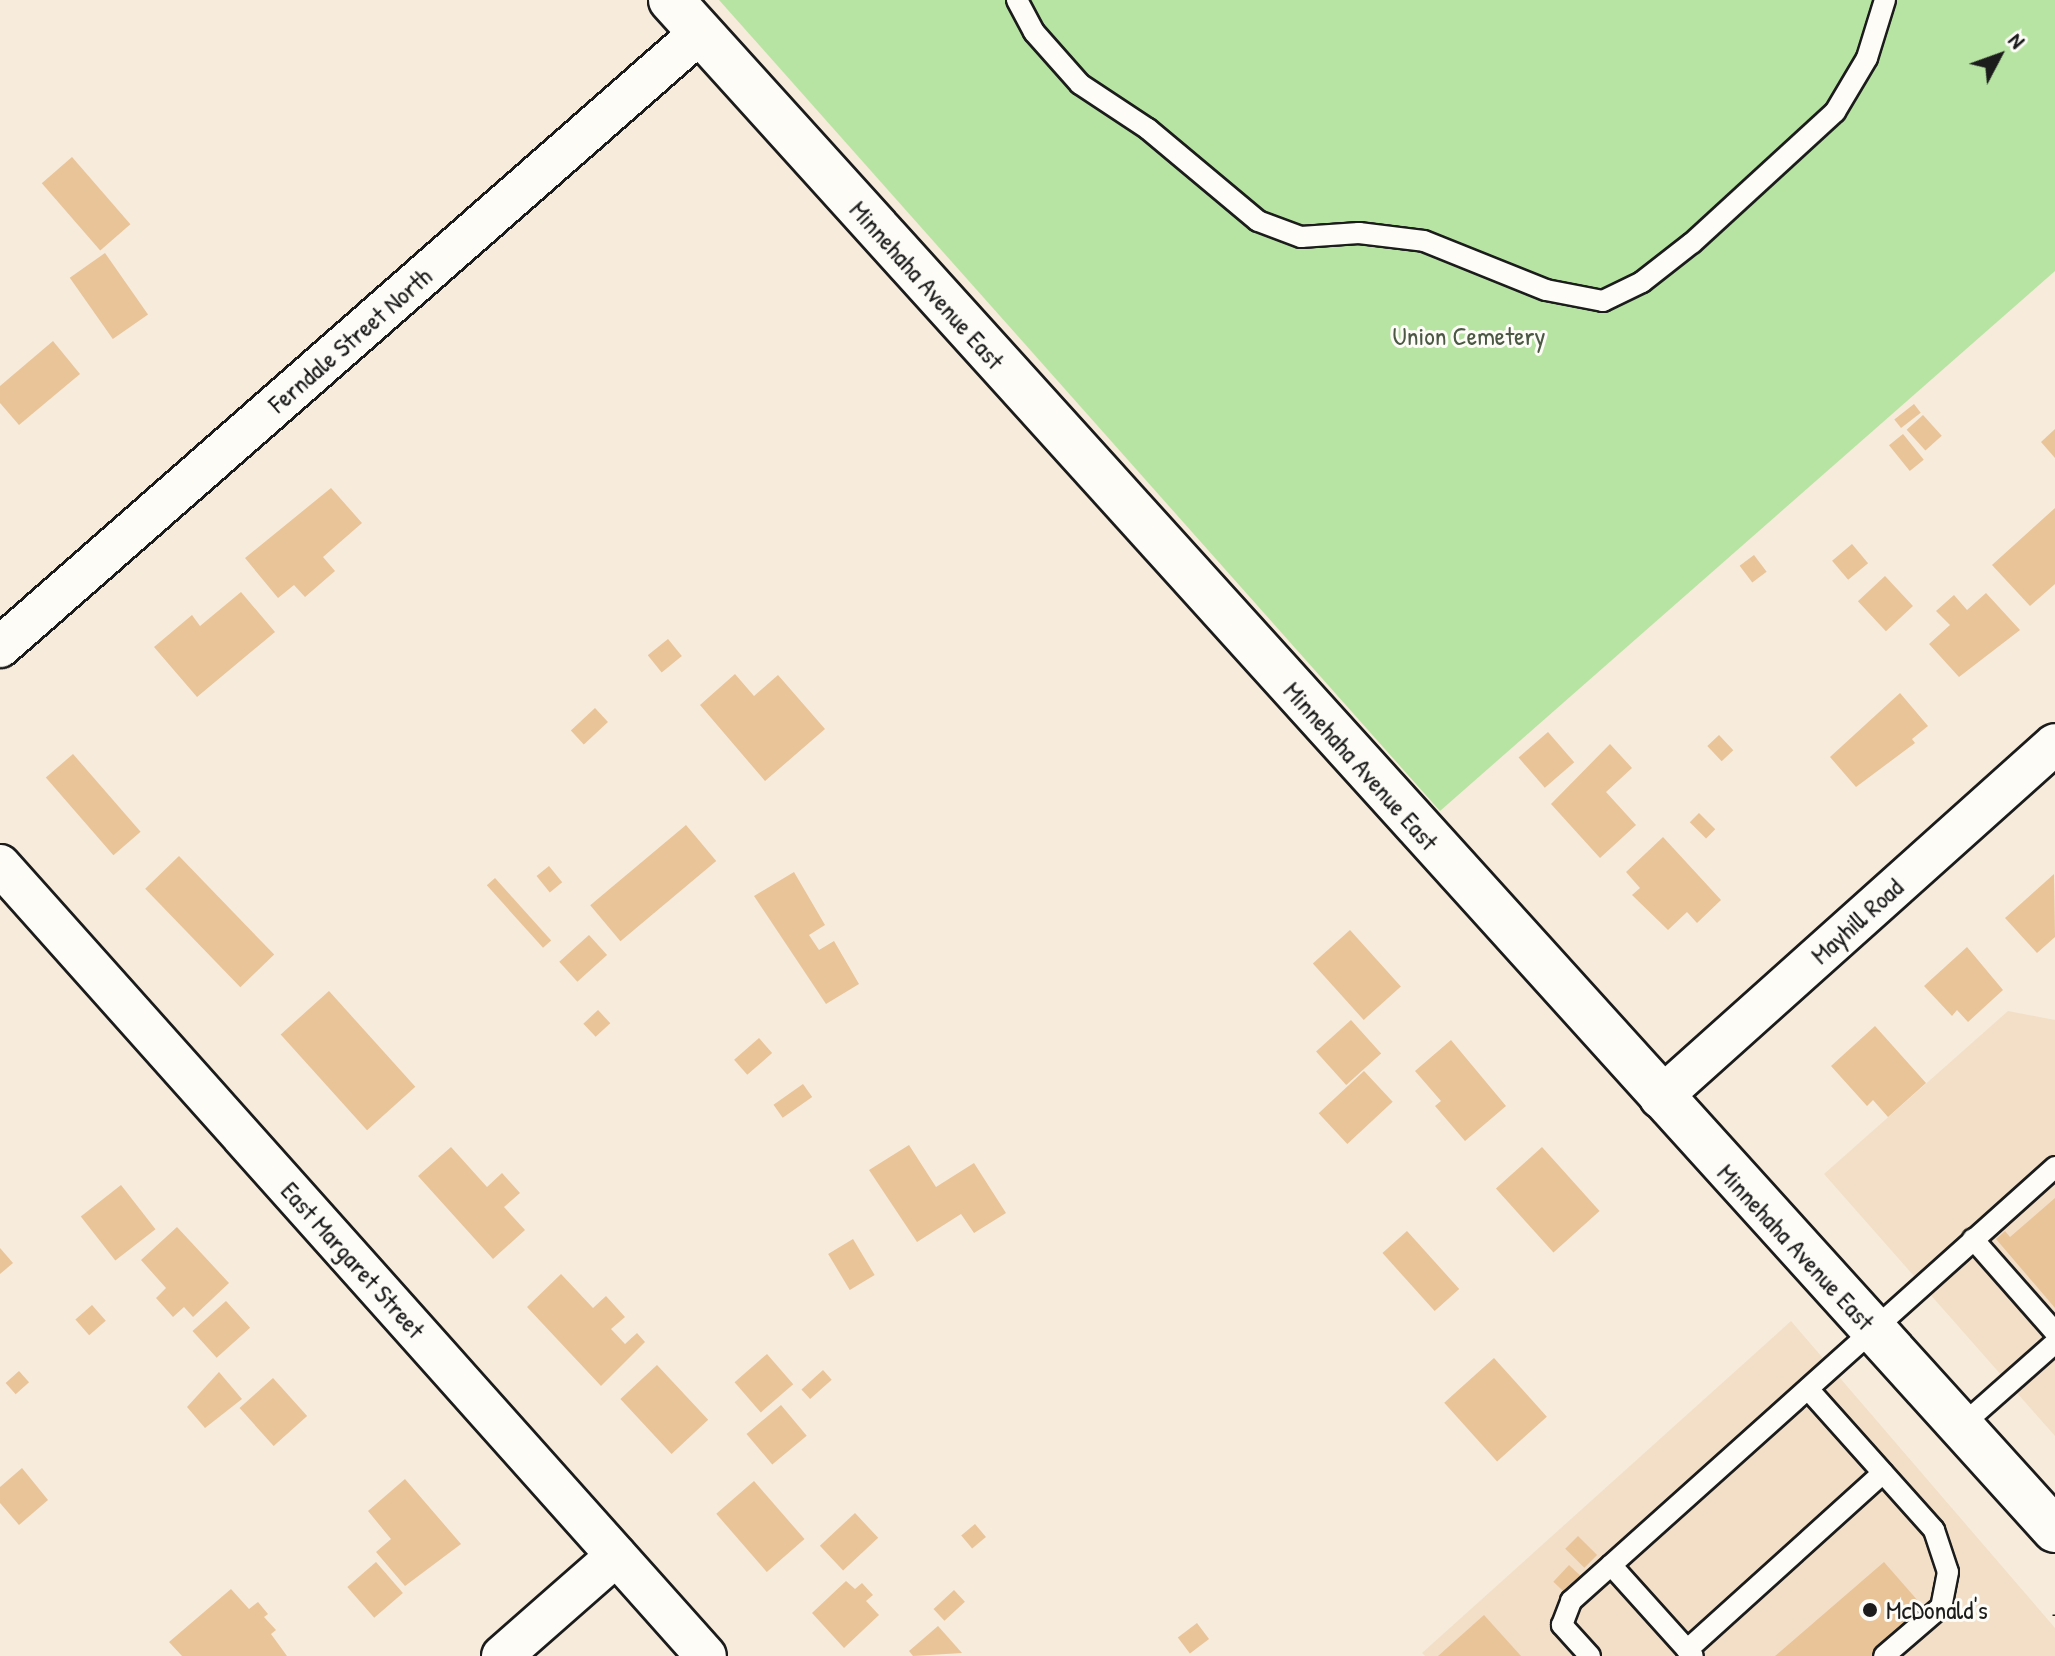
<!DOCTYPE html>
<html>
<head>
<meta charset="utf-8">
<style>
	body { margin:0 }
	#map { position:relative; width:2055px; height:1656px; overflow:hidden; background:#f7ebdb; font-family:"Patrick Hand",sans-serif }
	div>[style] { position:absolute }
	.built>* { inset:0; background:#f3dfc7 }
	.green>* { inset:0; background:#b7e4a3 }
	.building>* { inset:0; background:#e9c499; transform-origin:0 0 }
	.path>* { height:5px; margin-top:-2.5px; transform-origin:0; background:repeating-linear-gradient(90deg,#1c1c1c 0 2px,transparent 0 8px) }
	.roads { filter:drop-shadow(2px 0 #1c1c1c) drop-shadow(-2px 0 #1c1c1c) drop-shadow(0 2px #1c1c1c) drop-shadow(0 -2px #1c1c1c) }
	.service>* { height:20px; margin:-10px; padding:0 10px; transform-origin:10px; border-radius:10px; background:#fdfcf7 }
	.minor>* { height:40px; margin:-20px; padding:0 20px; transform-origin:20px; border-radius:20px; background:#fdfcf7 }
	.secondary>* { height:44px; margin:-22px; padding:0 22px; transform-origin:22px; border-radius:22px; background:#fdfcf7 }
	.dots>* { width:22px; height:22px; translate:-50% -50%; box-sizing:border-box; border:4px solid #fdfcf7; border-radius:50% }
	span { translate:-50% -50%; white-space:nowrap; text-align:center; line-height:1.15; -webkit-text-stroke:6px #fdfcf7; paint-order:stroke }
	.street-label { font-size:26px; color:#1c1c1c }
	.park-label { font-size:26px; color:#4a5844 }
	.poi-label { font-size:26px; color:#1c1c1c }
	.left { translate:0 -50%; text-align:left }
	.north { position:absolute; left:1959px; top:16px; width:80px; height:80px; -webkit-text-stroke:6px #fdfcf7; paint-order:stroke; rotate:49deg; font-size:22px; font-weight:700; line-height:32px; text-align:center; color:#1c1c1c }
	.north::after { content:''; display:block; margin:auto; width:28px; height:36px; background:#1c1c1c; clip-path:polygon(50% 0,100% 100%,50% 72%,0 100%) }
</style>
</head>
<body>
<div id="map">
	<div class="built">
		<div style="clip-path:polygon(2008px 1011px,2055px 1020px,2055px 1436px,1824px 1174px)"></div>
		<div style="clip-path:polygon(1791px 1321px,2055px 1628px,2055px 1656px,1425px 1656px,1422px 1653px)"></div>
	</div>
	<div class="green">
		<div style="clip-path:polygon(719px 0,2055px 0,2055px 271px,1440px 811px)"></div>
	</div>
	<div class="building">
		<div style="left:72px;top:157px;width:89px;height:40px;rotate:49deg"></div>
		<div style="left:105px;top:253px;width:75px;height:43px;rotate:55deg"></div>
		<div style="clip-path:polygon(53px 341px,80px 374px,19px 425px,0 403px,0 386px)"></div>
		<div style="left:1914px;top:404px;width:11px;height:25px;rotate:52deg"></div>
		<div style="left:1923px;top:415px;width:28px;height:22px;rotate:48deg"></div>
		<div style="clip-path:polygon(2055px 429px,2055px 458px,2041px 442px)"></div>
		<div style="left:1903px;top:434px;width:33px;height:18px;rotate:51deg"></div>
		<div style="clip-path:polygon(331px 488px,362px 523px,323px 557px,335px 571px,305px 597px,294px 585px,278px 598px,245px 558px)"></div>
		<div style="clip-path:polygon(2055px 508px,2055px 584px,2030px 606px,1992px 565px)"></div>
		<div style="left:1852px;top:544px;width:25px;height:26px;rotate:50deg"></div>
		<div style="left:1754px;top:555px;width:21px;height:18px;rotate:53deg"></div>
		<div style="left:1885px;top:576px;width:41px;height:37px;rotate:47deg"></div>
		<div style="clip-path:polygon(241px 592px,275px 632px,197px 697px,154px 647px,192px 615px,200px 626px)"></div>
		<div style="clip-path:polygon(1986px 593px,2020px 630px,1959px 677px,1929px 644px,1950px 625px,1936px 611px,1954px 595px,1967px 610px)"></div>
		<div style="left:668px;top:639px;width:22px;height:26px;rotate:51deg"></div>
		<div style="clip-path:polygon(735px 674px,754px 696px,778px 675px,825px 729px,765px 781px,700px 705px)"></div>
		<div style="clip-path:polygon(1900px 693px,1928px 726px,1912px 739px,1915px 743px,1856px 787px,1830px 757px)"></div>
		<div style="left:595px;top:708px;width:19px;height:33px;rotate:47deg"></div>
		<div style="left:1548px;top:732px;width:40px;height:39px;rotate:49deg"></div>
		<div style="left:1719px;top:735px;width:21px;height:16px;rotate:47deg"></div>
		<div style="clip-path:polygon(1610px 744px,1632px 768px,1606px 792px,1636px 825px,1600px 858px,1551px 804px)"></div>
		<div style="left:73px;top:754px;width:103px;height:36px;rotate:49deg"></div>
		<div style="left:1699px;top:813px;width:23px;height:13px;rotate:45deg"></div>
		<div style="left:686px;top:825px;width:47px;height:125px;rotate:50deg"></div>
		<div style="clip-path:polygon(1663px 837px,1721px 900px,1697px 923px,1687px 912px,1668px 930px,1632px 895px,1640px 888px,1626px 872px)"></div>
		<div style="left:179px;top:856px;width:137px;height:47px;rotate:46deg"></div>
		<div style="left:549px;top:866px;width:21px;height:16px;rotate:51deg"></div>
		<div style="clip-path:polygon(794px 872px,825px 925px,809px 935px,819px 950px,834px 941px,859px 984px,826px 1004px,754px 896px)"></div>
		<div style="clip-path:polygon(2054px 874px,2055px 937px,2037px 953px,2005px 918px)"></div>
		<div style="left:495px;top:878px;width:84px;height:11px;rotate:48deg"></div>
		<div style="left:1350px;top:930px;width:76px;height:50px;rotate:48deg"></div>
		<div style="left:589px;top:935px;width:27px;height:40px;rotate:48deg"></div>
		<div style="clip-path:polygon(1967px 947px,2003px 990px,1968px 1022px,1957px 1010px,1952px 1016px,1924px 986px)"></div>
		<div style="left:329px;top:991px;width:129px;height:65px;rotate:48deg"></div>
		<div style="left:598px;top:1010px;width:18px;height:20px;rotate:47deg"></div>
		<div style="left:1351px;top:1020px;width:45px;height:47px;rotate:48deg"></div>
		<div style="clip-path:polygon(1875px 1026px,1926px 1083px,1888px 1117px,1873px 1100px,1867px 1106px,1831px 1066px)"></div>
		<div style="left:759px;top:1038px;width:20px;height:33px;rotate:49deg"></div>
		<div style="clip-path:polygon(1451px 1040px,1506px 1106px,1465px 1141px,1435px 1106px,1441px 1101px,1415px 1071px)"></div>
		<div style="left:1364px;top:1071px;width:42px;height:62px;rotate:47deg"></div>
		<div style="left:803px;top:1084px;width:16px;height:36px;rotate:55deg"></div>
		<div style="clip-path:polygon(909px 1145px,936px 1187px,974px 1163px,1006px 1213px,974px 1233px,961px 1214px,917px 1242px,869px 1170px)"></div>
		<div style="clip-path:polygon(451px 1147px,487px 1187px,502px 1173px,520px 1193px,504px 1207px,525px 1230px,493px 1259px,418px 1176px)"></div>
		<div style="left:1542px;top:1147px;width:86px;height:62px;rotate:48deg"></div>
		<div style="left:121px;top:1185px;width:56px;height:51px;rotate:52deg"></div>
		<div style="clip-path:polygon(2055px 1198px,2055px 1308px,1996px 1239px,2005px 1231px,2010px 1237px)"></div>
		<div style="clip-path:polygon(177px 1227px,229px 1283px,193px 1317px,184px 1307px,173px 1317px,156px 1298px,166px 1288px,141px 1260px)"></div>
		<div style="left:1407px;top:1231px;width:78px;height:33px;rotate:48deg"></div>
		<div style="left:853px;top:1239px;width:42px;height:29px;rotate:59deg"></div>
		<div style="clip-path:polygon(0 1248px,13px 1263px,0 1274px)"></div>
		<div style="clip-path:polygon(561px 1274px,593px 1308px,606px 1296px,625px 1317px,611px 1329px,625px 1344px,637px 1333px,645px 1342px,601px 1386px,527px 1307px)"></div>
		<div style="left:226px;top:1301px;width:36px;height:45px;rotate:48deg"></div>
		<div style="left:92px;top:1305px;width:21px;height:22px;rotate:49deg"></div>
		<div style="left:767px;top:1354px;width:40px;height:43px;rotate:49deg"></div>
		<div style="left:1494px;top:1358px;width:79px;height:67px;rotate:48deg"></div>
		<div style="left:657px;top:1365px;width:75px;height:50px;rotate:47deg"></div>
		<div style="left:823px;top:1370px;width:13px;height:29px;rotate:48deg"></div>
		<div style="left:19px;top:1371px;width:15px;height:18px;rotate:48deg"></div>
		<div style="clip-path:polygon(219px 1372px,242px 1399px,205px 1428px,187px 1407px)"></div>
		<div style="left:273px;top:1378px;width:51px;height:45px;rotate:48deg"></div>
		<div style="left:781px;top:1405px;width:40px;height:45px;rotate:50deg"></div>
		<div style="clip-path:polygon(22px 1468px,48px 1500px,19px 1525px,0 1503px,0 1487px)"></div>
		<div style="clip-path:polygon(405px 1479px,461px 1544px,405px 1586px,376px 1552px,391px 1539px,368px 1511px)"></div>
		<div style="left:754px;top:1481px;width:77px;height:50px;rotate:49deg"></div>
		<div style="left:855px;top:1513px;width:34px;height:48px;rotate:47deg"></div>
		<div style="left:975px;top:1524px;width:17px;height:18px;rotate:50deg"></div>
		<div style="left:1578px;top:1536px;width:27px;height:18px;rotate:45deg"></div>
		<div style="left:376px;top:1562px;width:41px;height:38px;rotate:49deg"></div>
		<div style="clip-path:polygon(1884px 1562px,1919px 1602px,1903px 1617px,1909px 1624px,1873px 1656px,1775px 1656px)"></div>
		<div style="left:1569px;top:1565px;width:16px;height:23px;rotate:43deg"></div>
		<div style="clip-path:polygon(846px 1581px,855px 1589px,862px 1583px,873px 1595px,866px 1601px,879px 1615px,844px 1648px,812px 1613px)"></div>
		<div style="clip-path:polygon(231px 1589px,249px 1609px,258px 1602px,268px 1614px,264px 1617px,276px 1630px,271px 1634px,287px 1656px,182px 1656px,169px 1642px)"></div>
		<div style="left:954px;top:1590px;width:16px;height:28px;rotate:47deg"></div>
		<div style="clip-path:polygon(1484px 1615px,1521px 1656px,1438px 1656px)"></div>
		<div style="left:1197px;top:1623px;width:20px;height:24px;rotate:53deg"></div>
		<div style="clip-path:polygon(938px 1626px,962px 1653px,913px 1656px,909px 1651px)"></div>
	</div>
	<div class="path">
		<div style="left:2055px;top:1614px;width:2px;rotate:90deg"></div>
	</div>
	<div class="roads">
		<div class="service">
			<div style="left:1017px;top:0;width:36px;rotate:62deg"></div>
			<div style="left:1034px;top:32px;width:69px;rotate:48.5deg"></div>
			<div style="left:1080px;top:84px;width:82px;rotate:33.5deg"></div>
			<div style="left:1148px;top:129px;width:143px;rotate:39.9deg"></div>
			<div style="left:1258px;top:221px;width:46px;rotate:20.4deg"></div>
			<div style="left:1301px;top:237px;width:58px;rotate:-3.9deg"></div>
			<div style="left:1359px;top:233px;width:65px;rotate:7deg"></div>
			<div style="left:1424px;top:241px;width:131px;rotate:21.9deg"></div>
			<div style="left:1546px;top:290px;width:58px;rotate:10.9deg"></div>
			<div style="left:1603px;top:301px;width:43px;rotate:-26deg"></div>
			<div style="left:1642px;top:282px;width:63px;rotate:-38deg"></div>
			<div style="left:1692px;top:243px;width:194px;rotate:-42.5deg"></div>
			<div style="left:1835px;top:112px;width:63px;rotate:-59.3deg"></div>
			<div style="left:1867px;top:58px;width:61px;rotate:-72.8deg"></div>
			<div style="left:1973px;top:1239px;width:124px;rotate:48.6deg"></div>
			<div style="left:1808px;top:1389px;width:189px;rotate:48.2deg"></div>
			<div style="left:1934px;top:1530px;width:44px;rotate:71.6deg"></div>
			<div style="left:1948px;top:1572px;width:36px;rotate:101deg"></div>
			<div style="left:1941px;top:1607px;width:75px;rotate:139.3deg"></div>
			<div style="left:1960px;top:1427px;width:127px;rotate:-41.5deg"></div>
			<div style="left:1611px;top:1565px;width:122px;rotate:48deg"></div>
			<div style="left:1687px;top:1650px;width:264px;rotate:-42.1deg"></div>
			<div style="left:1590px;top:1656px;width:42px;rotate:-132.1deg"></div>
			<div style="left:1562px;top:1625px;width:26px;rotate:-69deg"></div>
			<div style="left:1571px;top:1601px;width:650px;rotate:-41.88deg"></div>
		</div>
		<div class="minor">
			<div style="left:0;top:647px;width:931px;rotate:-41.26deg"></div>
			<div style="left:0;top:865px;width:1060px;rotate:48.25deg"></div>
			<div style="left:1660px;top:1098px;width:530px;rotate:-41.87deg"></div>
			<div style="left:502px;top:1656px;width:152px;rotate:-41.3deg"></div>
		</div>
		<div class="secondary">
			<div style="left:671px;top:0;width:2063px;rotate:47.87deg"></div>
		</div>
	</div>
	<div class="dots">
		<div style="left:1870px;top:1610px;background:#1c1c1c"></div>
	</div>
	<div class="street-label">
		<span style="left:927px;top:285px;rotate:48deg">Minnehaha Avenue East</span>
		<span style="left:350px;top:340px;rotate:-41deg">Ferndale Street North</span>
		<span style="left:1361px;top:766px;rotate:48deg">Minnehaha Avenue East</span>
		<span style="left:1857px;top:921px;rotate:-42deg">Mayhill Road</span>
		<span style="left:1796px;top:1247px;rotate:47deg">Minnehaha Avenue East</span>
		<span style="left:353px;top:1260px;rotate:48deg">East Margaret Street</span>
	</div>
	<div class="park-label">
		<span style="left:1469px;top:336px">Union Cemetery</span>
	</div>
	<div class="poi-label">
		<span class="left" style="left:1886px;top:1610px">McDonald's</span>
	</div>
	<div class="north">N</div>
</div>
</body>
</html>
